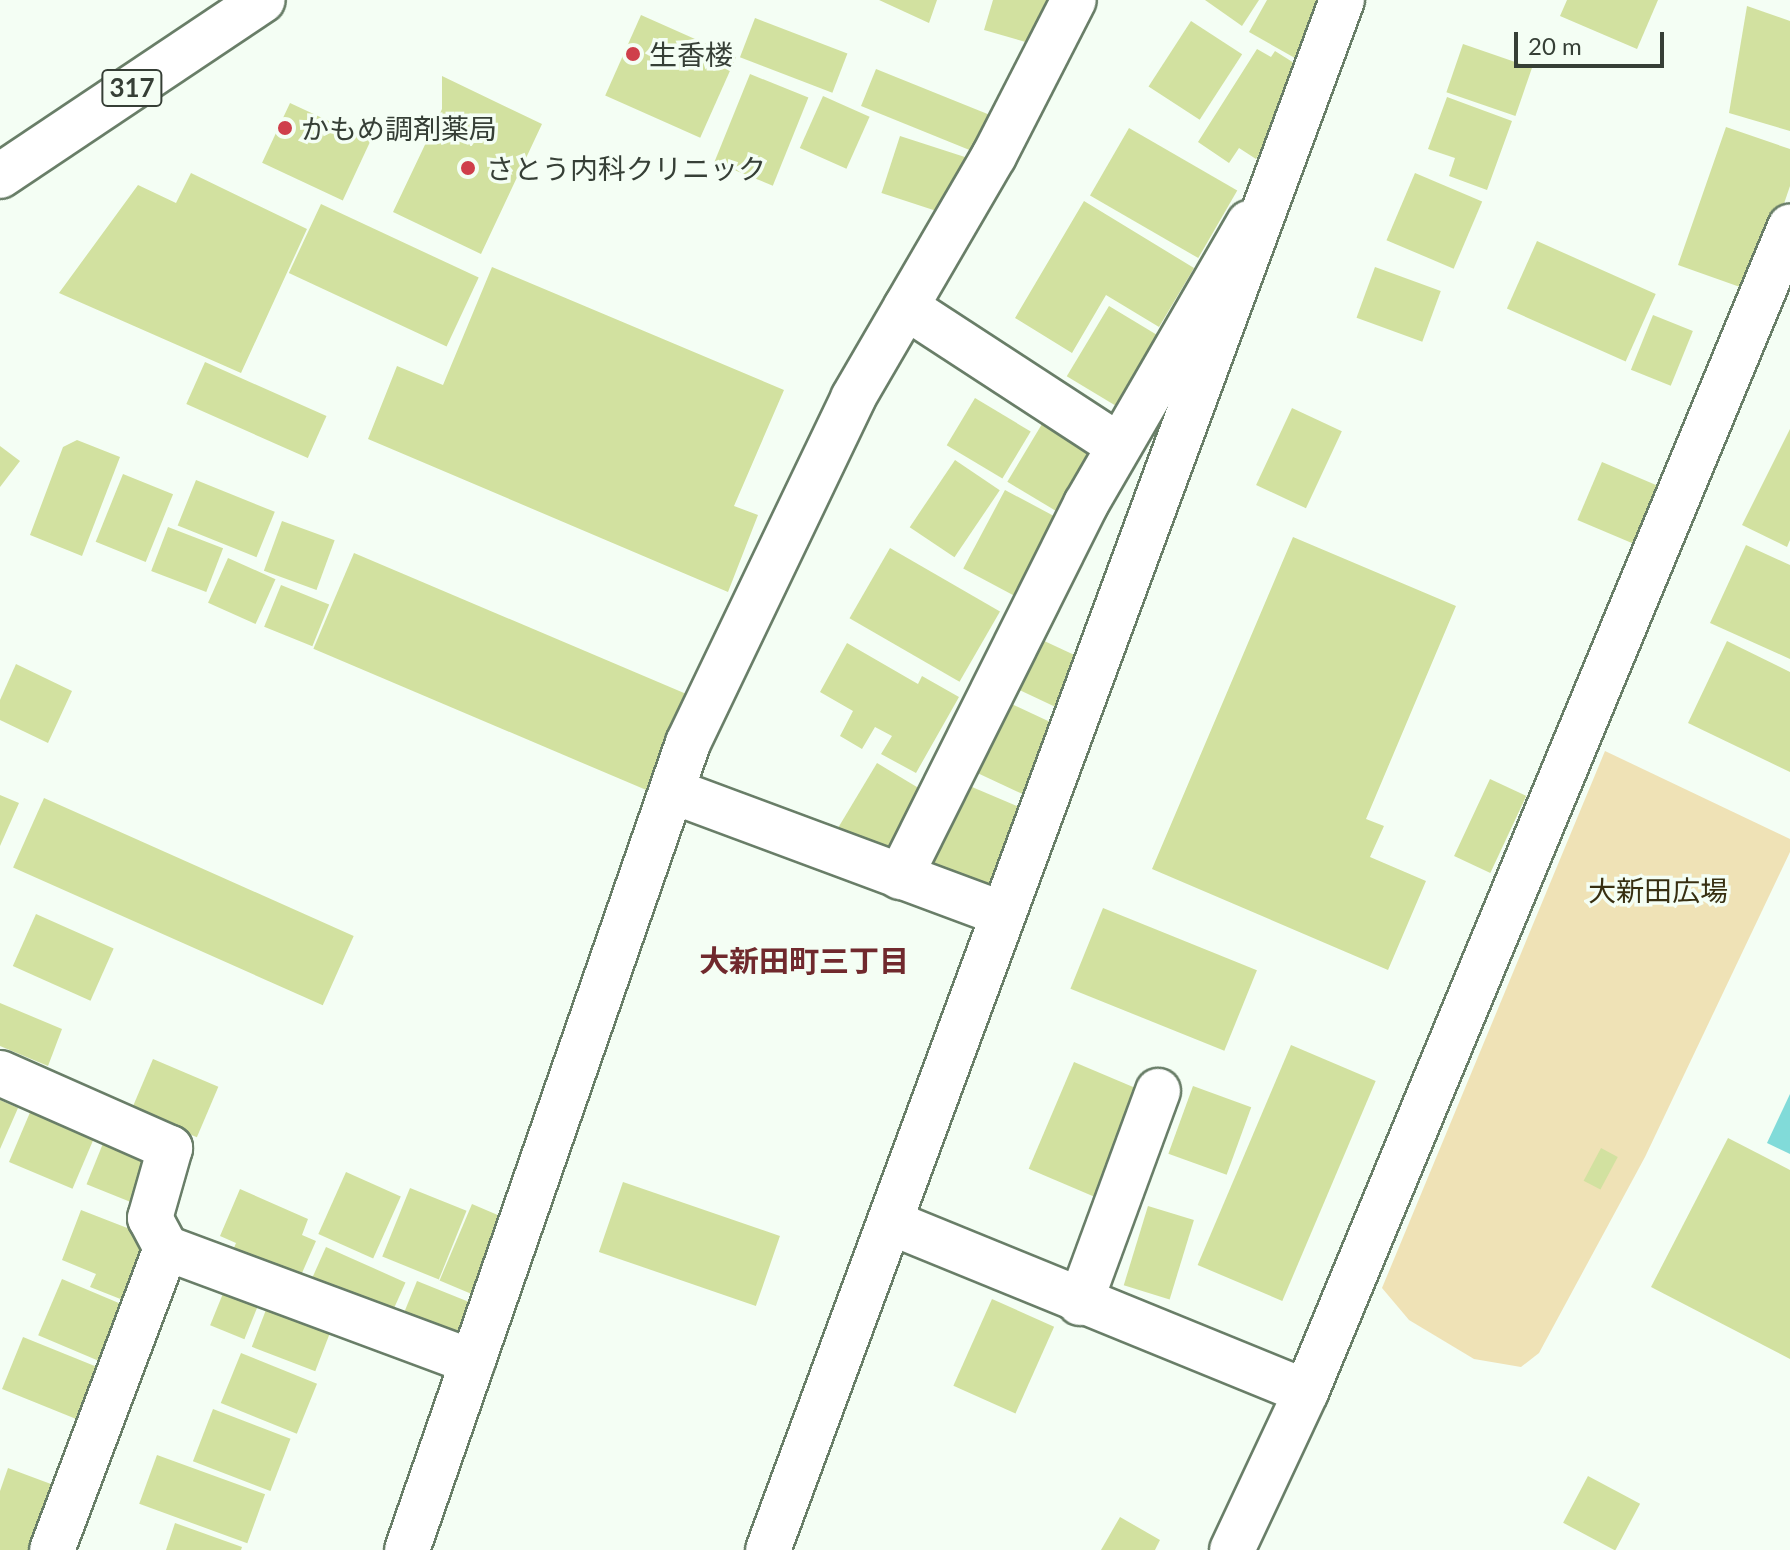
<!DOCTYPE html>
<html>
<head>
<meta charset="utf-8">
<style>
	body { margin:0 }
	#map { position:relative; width:1790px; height:1550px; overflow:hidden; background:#f4fef4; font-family:Lato,"Noto Sans JP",sans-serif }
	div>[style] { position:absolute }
	.green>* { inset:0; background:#efe2b6 }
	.water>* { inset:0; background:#81dbd9 }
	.building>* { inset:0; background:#d2e1a0; transform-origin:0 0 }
	.roads { filter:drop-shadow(2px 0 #697e68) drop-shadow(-2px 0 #697e68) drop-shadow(0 2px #697e68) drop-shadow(0 -2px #697e68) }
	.minor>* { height:44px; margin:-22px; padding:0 22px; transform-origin:22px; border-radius:22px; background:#fff }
	.tertiary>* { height:44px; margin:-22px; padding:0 22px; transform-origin:22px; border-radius:22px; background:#fff }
	.trunk>* { height:44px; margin:-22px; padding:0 22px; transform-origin:22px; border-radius:22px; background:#fff }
	.dots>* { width:22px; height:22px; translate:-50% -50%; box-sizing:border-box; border:4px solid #f4fef4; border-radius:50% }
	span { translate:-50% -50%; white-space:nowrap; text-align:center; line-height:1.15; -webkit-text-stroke:7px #f4fef4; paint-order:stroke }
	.shield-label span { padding:2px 6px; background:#f4fef4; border:2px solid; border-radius:6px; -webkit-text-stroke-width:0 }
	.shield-label { font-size:26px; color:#363f36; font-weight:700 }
	.poi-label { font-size:28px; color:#363f36 }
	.left { translate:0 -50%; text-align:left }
	.park-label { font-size:28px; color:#372f11 }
	.neighbourhood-label { font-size:30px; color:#70292d; font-weight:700 }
	.scale { position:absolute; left:1514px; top:32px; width:150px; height:36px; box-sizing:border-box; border:4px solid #363f36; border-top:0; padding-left:10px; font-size:24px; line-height:28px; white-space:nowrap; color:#363f36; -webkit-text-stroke:6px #f4fef4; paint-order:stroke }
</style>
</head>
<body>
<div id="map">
	<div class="green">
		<div style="clip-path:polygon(1605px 751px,1790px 839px,1790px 852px,1645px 1157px,1539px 1353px,1521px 1367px,1474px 1359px,1409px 1320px,1382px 1288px)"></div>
	</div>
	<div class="water">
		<div style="clip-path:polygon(1790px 1094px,1790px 1154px,1767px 1143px)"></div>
	</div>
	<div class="building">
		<div style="clip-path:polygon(879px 0,937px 0,929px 23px)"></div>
		<div style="clip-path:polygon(993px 0,1057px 0,1043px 47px,984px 30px)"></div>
		<div style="clip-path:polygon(1205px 0,1259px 0,1242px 26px)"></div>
		<div style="clip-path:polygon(1267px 0,1316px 0,1332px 9px,1302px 62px,1249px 32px)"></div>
		<div style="clip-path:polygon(1567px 0,1658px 0,1637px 49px,1560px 16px)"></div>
		<div style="clip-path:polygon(1747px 6px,1790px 21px,1790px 131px,1729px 113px)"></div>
		<div style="left:641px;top:15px;width:104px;height:88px;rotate:24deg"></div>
		<div style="left:755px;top:18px;width:99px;height:42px;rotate:21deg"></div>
		<div style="left:1191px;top:21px;width:61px;height:78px;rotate:33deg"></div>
		<div style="left:1463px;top:44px;width:73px;height:51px;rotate:19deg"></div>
		<div style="clip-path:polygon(1257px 49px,1271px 57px,1275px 51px,1310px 73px,1256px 159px,1239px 148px,1229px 163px,1198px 142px)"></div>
		<div style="left:876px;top:69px;width:123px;height:40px;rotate:22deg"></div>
		<div style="left:750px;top:74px;width:63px;height:95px;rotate:22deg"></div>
		<div style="clip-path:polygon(442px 76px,542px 124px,481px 254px,393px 212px,442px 109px)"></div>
		<div style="left:823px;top:96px;width:51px;height:57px;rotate:24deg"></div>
		<div style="clip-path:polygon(1447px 97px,1512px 121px,1487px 190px,1449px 176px,1455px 158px,1428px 149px)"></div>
		<div style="left:290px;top:103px;width:89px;height:66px;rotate:25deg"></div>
		<div style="clip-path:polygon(1726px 127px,1790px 149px,1790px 186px,1754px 292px,1678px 265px)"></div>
		<div style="left:1129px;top:128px;width:125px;height:78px;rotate:30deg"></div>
		<div style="left:900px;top:136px;width:82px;height:60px;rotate:18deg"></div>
		<div style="clip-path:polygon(191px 173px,307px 229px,241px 373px,59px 293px,138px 185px,176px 203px)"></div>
		<div style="left:1415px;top:173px;width:73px;height:73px;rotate:23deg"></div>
		<div style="clip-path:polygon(1084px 201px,1194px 268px,1159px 327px,1106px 295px,1072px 353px,1015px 318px)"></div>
		<div style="left:321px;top:204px;width:174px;height:76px;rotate:25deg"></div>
		<div style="left:1537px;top:241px;width:130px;height:74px;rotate:24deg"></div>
		<div style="clip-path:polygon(492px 267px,784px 390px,734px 506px,758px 515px,728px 592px,368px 439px,397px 366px,443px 385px)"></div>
		<div style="left:1375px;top:267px;width:70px;height:54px;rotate:20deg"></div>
		<div style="left:1109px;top:306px;width:62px;height:82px;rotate:31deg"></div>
		<div style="left:1653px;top:315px;width:43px;height:59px;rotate:22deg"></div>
		<div style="left:205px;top:362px;width:133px;height:46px;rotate:24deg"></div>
		<div style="left:975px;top:398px;width:65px;height:55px;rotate:31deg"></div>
		<div style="left:1292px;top:408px;width:55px;height:85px;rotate:25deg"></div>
		<div style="left:1048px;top:414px;width:61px;height:79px;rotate:31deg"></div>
		<div style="clip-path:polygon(1790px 429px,1790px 540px,1787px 547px,1742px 525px)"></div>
		<div style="clip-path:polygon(77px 440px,120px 457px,82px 556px,30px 535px,63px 447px)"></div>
		<div style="clip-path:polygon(0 446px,20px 461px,0 487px)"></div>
		<div style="left:955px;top:460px;width:54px;height:81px;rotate:34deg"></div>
		<div style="left:1602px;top:462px;width:72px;height:63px;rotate:23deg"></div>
		<div style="left:123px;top:474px;width:54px;height:73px;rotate:22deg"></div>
		<div style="left:196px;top:480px;width:85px;height:49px;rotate:22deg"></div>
		<div style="left:1005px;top:490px;width:67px;height:89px;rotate:28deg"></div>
		<div style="left:282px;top:521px;width:56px;height:53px;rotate:20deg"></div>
		<div style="left:168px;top:527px;width:59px;height:47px;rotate:21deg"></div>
		<div style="clip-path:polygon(1293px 537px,1456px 606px,1366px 819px,1384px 826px,1370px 857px,1426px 881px,1388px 970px,1152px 869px)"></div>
		<div style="clip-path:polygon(1746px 545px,1790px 565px,1790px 659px,1710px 623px)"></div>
		<div style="left:890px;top:548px;width:127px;height:81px;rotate:30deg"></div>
		<div style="left:354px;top:553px;width:379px;height:104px;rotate:23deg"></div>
		<div style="left:228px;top:558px;width:52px;height:49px;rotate:24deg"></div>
		<div style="left:281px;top:585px;width:52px;height:45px;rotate:22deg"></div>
		<div style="left:1040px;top:639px;width:51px;height:55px;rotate:25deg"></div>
		<div style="clip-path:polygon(1727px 641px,1790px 672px,1790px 772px,1688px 723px)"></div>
		<div style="clip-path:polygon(847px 643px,918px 684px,922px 676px,959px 697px,916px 773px,881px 754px,892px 736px,875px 727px,862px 749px,840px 736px,853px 711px,820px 692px)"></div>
		<div style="clip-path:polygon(16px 664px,72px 691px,48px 743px,0 720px,0 700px)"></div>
		<div style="left:1003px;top:700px;width:68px;height:77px;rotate:25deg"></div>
		<div style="left:877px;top:763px;width:62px;height:76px;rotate:31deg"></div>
		<div style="left:1490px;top:779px;width:40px;height:85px;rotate:25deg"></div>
		<div style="left:965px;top:784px;width:73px;height:86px;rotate:23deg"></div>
		<div style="clip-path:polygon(0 795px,19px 803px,0 846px)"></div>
		<div style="left:44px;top:798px;width:339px;height:76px;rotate:24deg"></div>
		<div style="left:1103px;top:908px;width:166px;height:87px;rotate:22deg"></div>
		<div style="left:36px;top:914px;width:85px;height:57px;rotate:24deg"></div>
		<div style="clip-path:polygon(0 1003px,62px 1029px,48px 1066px,0 1046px)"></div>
		<div style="left:1291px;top:1045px;width:92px;height:239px;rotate:23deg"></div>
		<div style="left:153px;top:1059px;width:71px;height:55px;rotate:23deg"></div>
		<div style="left:1074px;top:1062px;width:79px;height:116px;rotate:23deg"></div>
		<div style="left:1193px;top:1086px;width:62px;height:72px;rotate:20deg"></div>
		<div style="clip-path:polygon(0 1100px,18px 1108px,0 1149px)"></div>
		<div style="left:34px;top:1103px;width:69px;height:64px;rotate:23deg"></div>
		<div style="left:106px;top:1136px;width:61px;height:52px;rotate:22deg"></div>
		<div style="clip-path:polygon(1728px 1138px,1790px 1170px,1790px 1359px,1651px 1287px)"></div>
		<div style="left:1601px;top:1148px;width:19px;height:37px;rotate:28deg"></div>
		<div style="left:346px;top:1172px;width:60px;height:68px;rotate:24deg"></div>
		<div style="left:623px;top:1182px;width:166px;height:74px;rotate:19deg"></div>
		<div style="left:410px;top:1188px;width:61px;height:74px;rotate:22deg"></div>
		<div style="clip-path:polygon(240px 1189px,308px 1219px,302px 1235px,316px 1241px,295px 1289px,229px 1260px,236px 1243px,220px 1236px)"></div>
		<div style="left:472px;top:1204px;width:49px;height:83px;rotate:23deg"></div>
		<div style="left:1148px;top:1206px;width:48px;height:83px;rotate:17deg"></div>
		<div style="clip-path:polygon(81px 1210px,153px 1238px,128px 1302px,90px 1287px,96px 1274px,62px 1260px)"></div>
		<div style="left:326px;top:1247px;width:87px;height:49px;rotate:24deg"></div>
		<div style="left:62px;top:1279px;width:79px;height:61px;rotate:23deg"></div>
		<div style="clip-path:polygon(417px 1281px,484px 1308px,454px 1348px,399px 1325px)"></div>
		<div style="left:224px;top:1291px;width:37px;height:37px;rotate:22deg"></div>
		<div style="left:992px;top:1299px;width:68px;height:95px;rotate:24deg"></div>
		<div style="left:269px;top:1302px;width:68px;height:48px;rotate:21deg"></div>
		<div style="left:23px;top:1337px;width:94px;height:56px;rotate:22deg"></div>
		<div style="left:241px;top:1353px;width:82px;height:54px;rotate:22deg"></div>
		<div style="left:213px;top:1409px;width:83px;height:56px;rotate:21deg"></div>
		<div style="left:157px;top:1455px;width:115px;height:52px;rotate:20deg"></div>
		<div style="clip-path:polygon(8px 1468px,67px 1490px,35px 1550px,0 1550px,0 1491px)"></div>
		<div style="left:1588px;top:1476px;width:59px;height:53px;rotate:28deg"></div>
		<div style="clip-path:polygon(1120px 1517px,1160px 1540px,1155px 1550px,1101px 1550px)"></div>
		<div style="clip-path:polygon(175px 1523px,242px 1547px,241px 1550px,166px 1550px)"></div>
	</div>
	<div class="roads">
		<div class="minor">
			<div style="left:906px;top:307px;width:254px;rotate:33.1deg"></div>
			<div style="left:672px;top:791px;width:352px;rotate:20.4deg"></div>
			<div style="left:900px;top:877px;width:417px;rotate:-63.5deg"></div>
			<div style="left:1086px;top:504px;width:325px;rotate:-59.9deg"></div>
			<div style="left:0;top:1073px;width:186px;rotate:23.8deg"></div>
			<div style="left:170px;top:1148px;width:73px;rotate:105.9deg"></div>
			<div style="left:150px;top:1218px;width:34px;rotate:62deg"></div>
			<div style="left:166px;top:1248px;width:327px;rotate:20.4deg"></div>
			<div style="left:892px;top:1223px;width:447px;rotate:22.2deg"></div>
			<div style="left:1080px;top:1303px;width:226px;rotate:-69.8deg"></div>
			<div style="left:52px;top:1550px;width:323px;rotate:-69.3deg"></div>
			<div style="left:407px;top:1550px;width:855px;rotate:-70.8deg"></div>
			<div style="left:688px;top:743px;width:382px;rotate:-64.4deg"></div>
			<div style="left:853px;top:398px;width:280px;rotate:-59.8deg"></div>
			<div style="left:994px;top:156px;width:175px;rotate:-62.9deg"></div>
			<div style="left:1232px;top:1550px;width:174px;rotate:-64.9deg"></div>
			<div style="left:1306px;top:1392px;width:1262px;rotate:-67.44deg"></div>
		</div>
		<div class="tertiary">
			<div style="left:768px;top:1550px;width:1653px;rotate:-69.68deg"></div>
		</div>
		<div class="trunk">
			<div style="left:0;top:176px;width:316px;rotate:-33.8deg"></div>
		</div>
	</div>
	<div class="dots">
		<div style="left:633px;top:54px;background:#cf3f4b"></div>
		<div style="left:285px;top:128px;background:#cf3f4b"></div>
		<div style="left:468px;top:168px;background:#cf3f4b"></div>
	</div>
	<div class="shield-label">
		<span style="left:132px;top:88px">317</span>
	</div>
	<div class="poi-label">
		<span class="left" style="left:649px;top:54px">生香楼</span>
		<span class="left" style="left:301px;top:128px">かもめ調剤薬局</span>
		<span class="left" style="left:486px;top:168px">さとう内科クリニック</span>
	</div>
	<div class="park-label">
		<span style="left:1658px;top:890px">大新田広場</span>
	</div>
	<div class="neighbourhood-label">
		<span style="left:804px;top:960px">大新田町三丁目</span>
	</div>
	<div class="scale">20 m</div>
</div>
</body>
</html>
